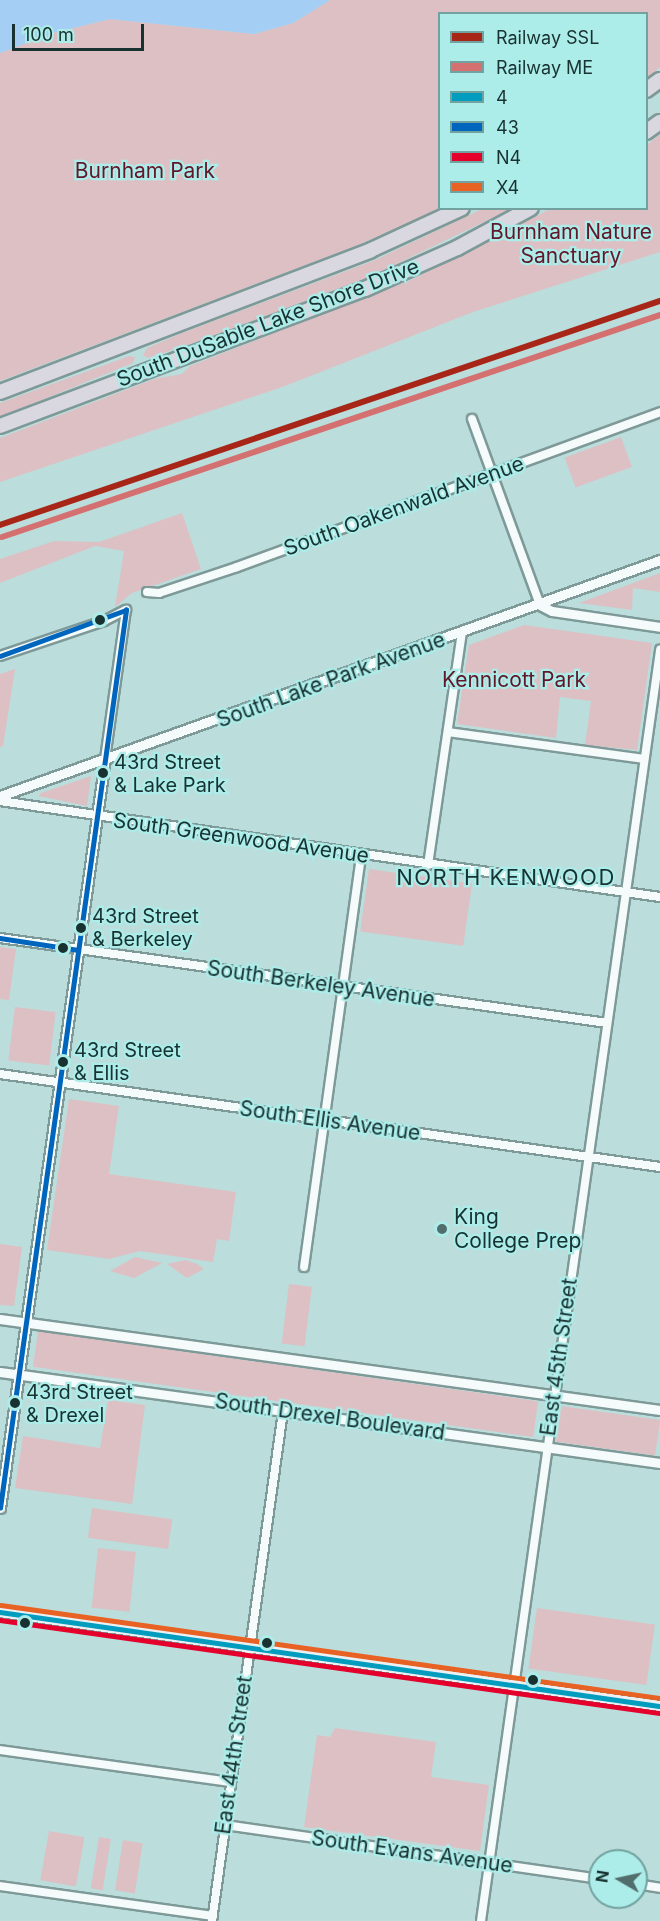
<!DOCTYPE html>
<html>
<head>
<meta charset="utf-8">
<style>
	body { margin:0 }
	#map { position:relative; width:660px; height:1921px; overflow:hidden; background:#bbdddc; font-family:Inter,sans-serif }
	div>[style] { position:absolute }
	.green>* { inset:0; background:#ddc0c4; transform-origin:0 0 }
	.water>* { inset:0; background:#a4cef3 }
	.roads { filter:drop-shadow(2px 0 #7d9998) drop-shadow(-2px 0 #7d9998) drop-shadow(0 2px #7d9998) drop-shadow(0 -2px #7d9998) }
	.minor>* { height:8px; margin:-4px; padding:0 4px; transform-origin:4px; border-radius:4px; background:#f5fafa }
	.tertiary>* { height:9px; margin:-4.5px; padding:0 4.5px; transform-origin:4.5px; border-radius:4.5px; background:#f5fafa }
	.secondary>* { height:10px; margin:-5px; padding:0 5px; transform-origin:5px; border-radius:5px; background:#ecf0f3 }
	.motorway>* { height:14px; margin:-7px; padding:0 7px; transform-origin:7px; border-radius:7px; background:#d9d8e1 }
	.bus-1>* { height:4.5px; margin:-2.25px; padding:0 2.25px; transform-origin:2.25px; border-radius:2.25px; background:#029dbe }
	.bus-2>* { height:4.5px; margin:-2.25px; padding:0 2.25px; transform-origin:2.25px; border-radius:2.25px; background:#0065bd }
	.bus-3>* { height:4.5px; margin:-2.25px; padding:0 2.25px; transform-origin:2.25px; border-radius:2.25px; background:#e4002b }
	.bus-4>* { height:4.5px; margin:-2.25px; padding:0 2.25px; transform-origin:2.25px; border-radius:2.25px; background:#e76223 }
	.rail-1>* { height:6px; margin:-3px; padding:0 3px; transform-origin:3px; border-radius:3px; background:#a82618 }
	.rail-2>* { height:6px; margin:-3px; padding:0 3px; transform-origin:3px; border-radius:3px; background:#d57070 }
	.dots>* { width:16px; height:16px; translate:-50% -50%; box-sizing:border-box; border:3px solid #acece9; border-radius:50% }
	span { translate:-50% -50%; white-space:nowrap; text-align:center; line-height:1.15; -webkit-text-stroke:4.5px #acece9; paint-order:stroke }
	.bus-label { font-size:20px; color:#183231 }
	.left { translate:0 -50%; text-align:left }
	.park-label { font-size:21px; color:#621729 }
	.street-label { font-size:21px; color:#183231 }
	.poi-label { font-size:21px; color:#183231 }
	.neighbourhood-label { font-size:22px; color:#183231; letter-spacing:1.5px }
	.legend { position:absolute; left:438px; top:12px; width:210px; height:198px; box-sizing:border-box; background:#acece9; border:2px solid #71a29f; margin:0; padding:8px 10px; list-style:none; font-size:18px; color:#183231 }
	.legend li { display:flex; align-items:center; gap:12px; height:30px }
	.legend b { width:30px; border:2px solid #71a29f }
	.north { position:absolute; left:588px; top:1849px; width:60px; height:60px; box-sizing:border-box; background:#acece9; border:2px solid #71a29f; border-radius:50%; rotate:279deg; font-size:16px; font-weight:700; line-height:24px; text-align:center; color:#183231 }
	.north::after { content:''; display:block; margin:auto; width:21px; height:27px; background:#516e6d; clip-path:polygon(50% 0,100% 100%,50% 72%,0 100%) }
	.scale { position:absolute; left:12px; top:24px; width:132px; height:27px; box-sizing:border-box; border:3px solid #183231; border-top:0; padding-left:8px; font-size:18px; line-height:21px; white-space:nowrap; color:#183231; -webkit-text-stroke:4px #acece9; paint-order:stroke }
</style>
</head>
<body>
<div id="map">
	<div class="green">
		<div style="clip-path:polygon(330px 0,660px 0,660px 67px,647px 78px,646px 14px,440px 14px,440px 209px,356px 246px,0 381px,0 53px,53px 33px,110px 19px,254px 34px,293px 23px)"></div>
		<div style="clip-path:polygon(660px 134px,660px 252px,473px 312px,285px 386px,0 482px,0 438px,154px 379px,182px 374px,190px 366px,411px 280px,550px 209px,646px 208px,647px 145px)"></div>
		<div style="clip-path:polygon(484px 208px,511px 209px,367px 278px,185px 346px,148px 358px,143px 355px,147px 348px,182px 333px,375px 260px)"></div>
		<div style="clip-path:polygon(129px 356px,135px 357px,133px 363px,0 417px,0 403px)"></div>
		<div style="left:621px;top:437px;width:32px;height:60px;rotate:70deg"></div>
		<div style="clip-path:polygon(182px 513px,201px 569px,132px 593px,115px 607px,124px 551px,95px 546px,0 583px,0 559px,54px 541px,99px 542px)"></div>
		<div style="clip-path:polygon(660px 573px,660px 592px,633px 588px,632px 610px,579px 603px)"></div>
		<div style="clip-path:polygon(524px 625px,652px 643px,637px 750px,585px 745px,591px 701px,560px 697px,556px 738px,457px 724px,469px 645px)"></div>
		<div style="clip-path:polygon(15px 669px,3px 746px,0 747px,0 674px)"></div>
		<div style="clip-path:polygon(91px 776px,87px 806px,38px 796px,41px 793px)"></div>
		<div style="left:369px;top:869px;width:104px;height:63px;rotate:8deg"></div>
		<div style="clip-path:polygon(0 947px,16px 949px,9px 1000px,0 999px)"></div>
		<div style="left:15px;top:1007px;width:41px;height:54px;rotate:7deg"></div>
		<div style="clip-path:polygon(69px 1099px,119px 1106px,109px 1174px,236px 1192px,229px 1241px,217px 1239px,213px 1262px,140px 1251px,109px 1259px,47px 1250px)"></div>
		<div style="clip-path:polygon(0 1244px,22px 1247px,14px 1306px,0 1305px)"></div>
		<div style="clip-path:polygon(135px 1257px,162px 1263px,134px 1278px,110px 1271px)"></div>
		<div style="clip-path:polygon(186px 1260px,197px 1264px,204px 1269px,187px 1278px,167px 1264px)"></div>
		<div style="left:289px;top:1284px;width:23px;height:60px;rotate:7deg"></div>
		<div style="left:38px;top:1331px;width:505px;height:36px;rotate:8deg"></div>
		<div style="clip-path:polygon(108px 1400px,145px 1405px,132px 1504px,15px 1488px,23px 1436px,100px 1448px)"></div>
		<div style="left:561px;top:1406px;width:100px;height:36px;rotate:8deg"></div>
		<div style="left:92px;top:1508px;width:81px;height:30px;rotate:8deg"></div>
		<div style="left:98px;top:1548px;width:38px;height:60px;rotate:6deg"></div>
		<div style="left:537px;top:1608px;width:119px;height:61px;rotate:8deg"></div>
		<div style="clip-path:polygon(335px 1728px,436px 1742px,431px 1777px,489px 1785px,480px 1851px,304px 1827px,317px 1735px,330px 1737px)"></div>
		<div style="left:49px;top:1831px;width:36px;height:50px;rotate:10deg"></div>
		<div style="left:99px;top:1837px;width:12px;height:52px;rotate:9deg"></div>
		<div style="left:123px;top:1840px;width:20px;height:51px;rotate:9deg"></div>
	</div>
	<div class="water">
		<div style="clip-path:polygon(0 0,330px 0,293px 23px,254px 34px,110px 19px,53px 33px,0 53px)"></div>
	</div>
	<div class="roads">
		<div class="minor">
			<div style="left:472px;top:419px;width:198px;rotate:69.9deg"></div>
			<div style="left:147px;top:592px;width:12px;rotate:5deg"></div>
			<div style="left:159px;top:593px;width:82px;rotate:-18.4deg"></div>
			<div style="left:237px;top:567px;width:451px;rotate:-20.1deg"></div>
			<div style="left:0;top:656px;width:110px;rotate:-18.6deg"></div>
			<div style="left:104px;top:621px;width:25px;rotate:-27deg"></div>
			<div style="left:448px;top:732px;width:198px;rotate:7.8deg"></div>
			<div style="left:105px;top:759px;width:150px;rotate:-82deg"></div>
			<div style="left:0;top:801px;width:667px;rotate:8.28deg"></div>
			<div style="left:428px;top:865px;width:234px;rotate:-81.7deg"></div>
			<div style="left:0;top:938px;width:613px;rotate:7.97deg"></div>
			<div style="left:0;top:1074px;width:667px;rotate:8.02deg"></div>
			<div style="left:304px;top:1267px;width:415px;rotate:-82.1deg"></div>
			<div style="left:0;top:1750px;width:232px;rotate:7.9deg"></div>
			<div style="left:225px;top:1825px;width:379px;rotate:8.2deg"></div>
			<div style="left:636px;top:1884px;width:24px;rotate:9deg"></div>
			<div style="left:0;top:1886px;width:215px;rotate:8deg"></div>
			<div style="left:212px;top:1921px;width:515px;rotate:-82.07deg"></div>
			<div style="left:481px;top:1921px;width:1284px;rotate:-81.98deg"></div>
		</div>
		<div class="tertiary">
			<div style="left:540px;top:605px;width:13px;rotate:27deg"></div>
			<div style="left:552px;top:611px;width:109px;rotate:8.4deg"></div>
			<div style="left:0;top:796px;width:701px;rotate:-19.68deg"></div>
			<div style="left:0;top:1319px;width:666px;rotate:7.85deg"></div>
			<div style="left:0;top:1372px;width:666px;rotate:7.85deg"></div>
			<div style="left:0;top:1508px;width:756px;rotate:-82.02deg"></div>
		</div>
		<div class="secondary">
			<div style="left:0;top:1612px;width:667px;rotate:8.11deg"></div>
		</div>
		<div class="motorway">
			<div style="left:646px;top:90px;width:17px;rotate:-36deg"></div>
			<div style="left:646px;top:132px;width:17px;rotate:-36deg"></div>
			<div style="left:0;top:392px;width:397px;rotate:-20.9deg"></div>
			<div style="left:371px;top:250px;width:100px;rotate:-24.8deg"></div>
			<div style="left:0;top:426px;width:390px;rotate:-20.6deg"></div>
			<div style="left:365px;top:289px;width:101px;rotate:-24deg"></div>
			<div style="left:457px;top:248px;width:84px;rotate:-28.4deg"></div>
		</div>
	</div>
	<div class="bus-1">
		<div style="left:0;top:1612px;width:667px;rotate:8.11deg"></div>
	</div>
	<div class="bus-2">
		<div style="left:0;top:656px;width:134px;rotate:-20.1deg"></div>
		<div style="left:0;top:938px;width:79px;rotate:8.7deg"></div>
		<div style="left:0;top:1508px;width:907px;rotate:-82.01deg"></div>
	</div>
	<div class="bus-3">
		<div style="left:0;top:1620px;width:666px;rotate:8.03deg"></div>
	</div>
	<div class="bus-4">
		<div style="left:1px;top:1605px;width:666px;rotate:8.03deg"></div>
	</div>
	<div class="rail-1">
		<div style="left:0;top:525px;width:697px;rotate:-18.75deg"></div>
	</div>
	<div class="rail-2">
		<div style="left:2px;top:537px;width:694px;rotate:-18.64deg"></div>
	</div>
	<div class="dots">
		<div style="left:100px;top:620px;background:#183231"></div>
		<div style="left:103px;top:773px;background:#183231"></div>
		<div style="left:81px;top:928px;background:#183231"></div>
		<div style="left:63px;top:948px;background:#183231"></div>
		<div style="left:63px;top:1062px;background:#183231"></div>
		<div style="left:442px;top:1229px;background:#516e6d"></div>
		<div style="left:15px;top:1403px;background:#183231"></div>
		<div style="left:25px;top:1623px;background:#183231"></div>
		<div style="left:267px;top:1643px;background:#183231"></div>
		<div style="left:533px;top:1680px;background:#183231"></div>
	</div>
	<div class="bus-label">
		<span class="left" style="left:114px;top:774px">43rd Street<br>&amp; Lake Park</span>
		<span class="left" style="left:92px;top:928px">43rd Street<br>&amp; Berkeley</span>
		<span class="left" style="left:74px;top:1062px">43rd Street<br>&amp; Ellis</span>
		<span class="left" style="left:26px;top:1404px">43rd Street<br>&amp; Drexel</span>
	</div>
	<div class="park-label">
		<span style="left:145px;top:171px">Burnham Park</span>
		<span style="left:571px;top:244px">Burnham Nature<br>Sanctuary</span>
		<span style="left:514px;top:680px">Kennicott Park</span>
	</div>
	<div class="street-label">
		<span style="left:268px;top:323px;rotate:-21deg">South DuSable Lake Shore Drive</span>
		<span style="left:404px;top:506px;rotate:-20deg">South Oakenwald Avenue</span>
		<span style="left:331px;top:680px;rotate:-20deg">South Lake Park Avenue</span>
		<span style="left:241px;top:838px;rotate:8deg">South Greenwood Avenue</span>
		<span style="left:321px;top:984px;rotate:8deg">South Berkeley Avenue</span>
		<span style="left:330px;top:1121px;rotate:8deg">South Ellis Avenue</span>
		<span style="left:559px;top:1357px;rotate:-82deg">East 45th Street</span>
		<span style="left:330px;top:1417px;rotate:8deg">South Drexel Boulevard</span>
		<span style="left:234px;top:1755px;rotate:-82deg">East 44th Street</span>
		<span style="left:412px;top:1852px;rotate:8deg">South Evans Avenue</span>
	</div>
	<div class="poi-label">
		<span class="left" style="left:454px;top:1229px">King<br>College Prep</span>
	</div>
	<div class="neighbourhood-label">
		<span style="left:506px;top:878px">NORTH KENWOOD</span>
	</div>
	<ul class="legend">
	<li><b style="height:8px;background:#a82618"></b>Railway SSL</li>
	<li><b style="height:8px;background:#d57070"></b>Railway ME</li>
	<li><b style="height:8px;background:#029dbe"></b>4</li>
	<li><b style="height:8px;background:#0065bd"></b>43</li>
	<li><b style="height:8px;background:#e4002b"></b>N4</li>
	<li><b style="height:8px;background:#e76223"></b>X4</li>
	</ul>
	<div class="north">N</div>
	<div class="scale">100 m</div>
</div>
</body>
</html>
